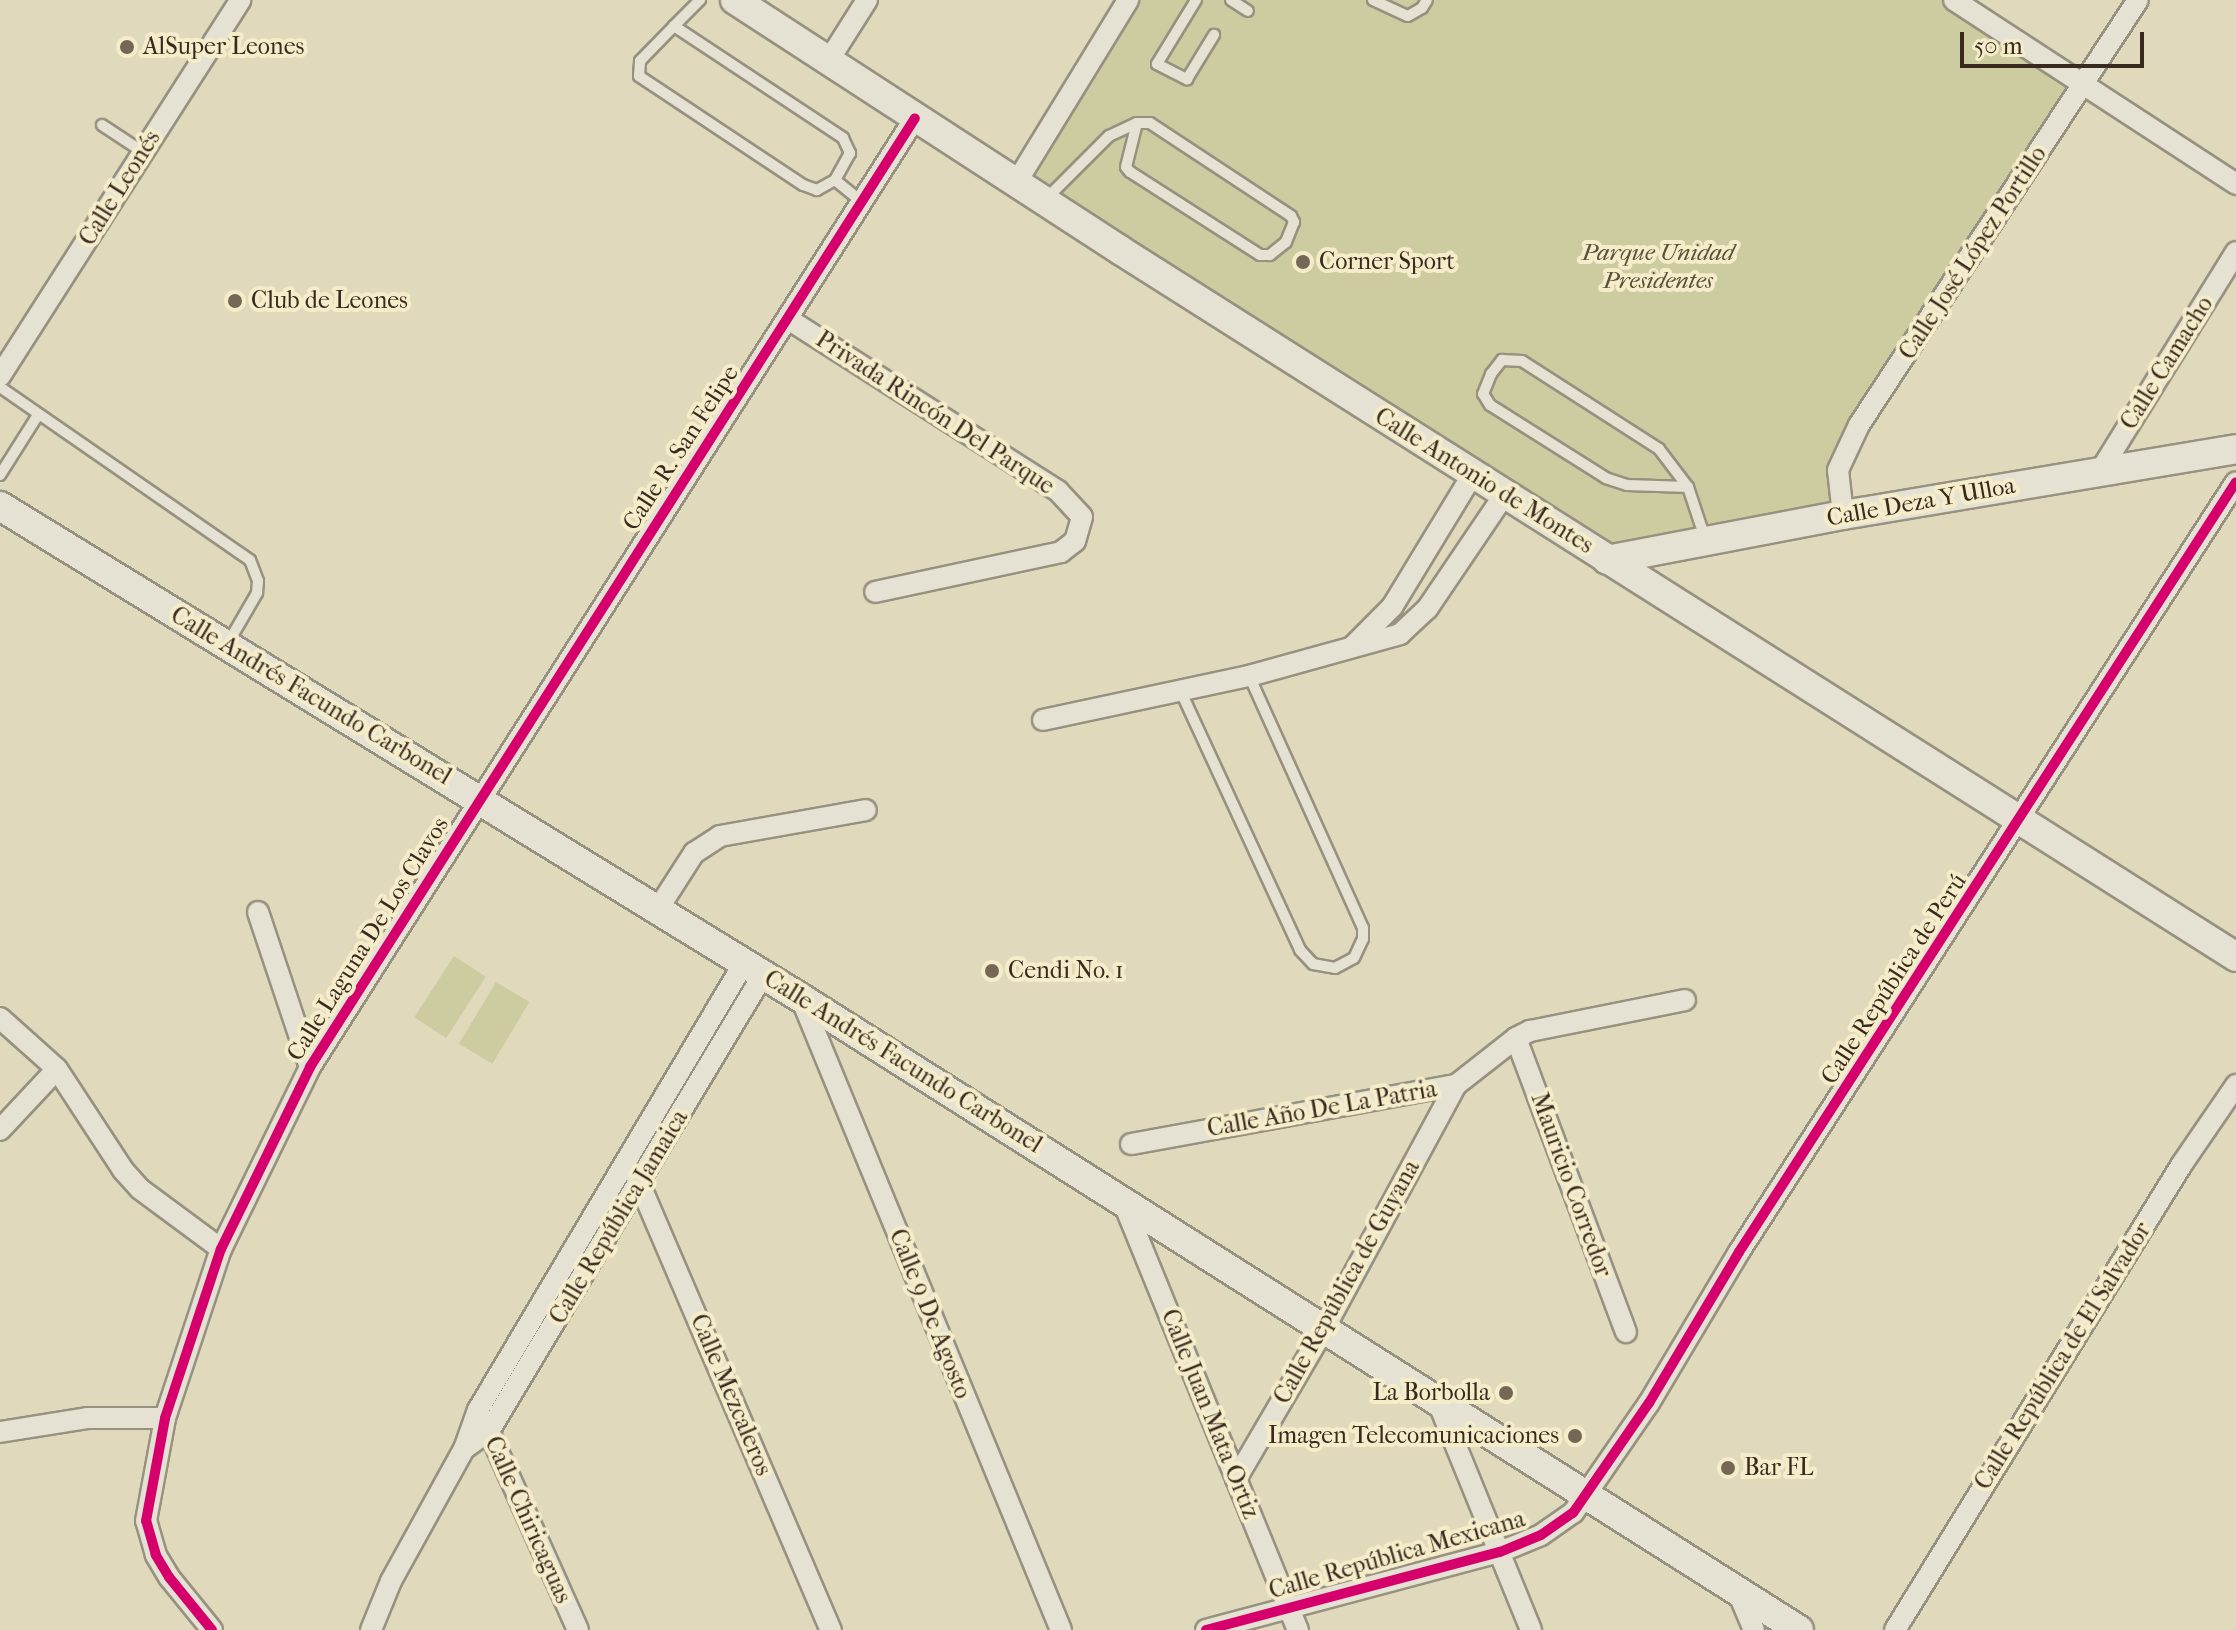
<!DOCTYPE html>
<html>
<head>
<meta charset="utf-8">
<style>
	body { margin:0 }
	#map { position:relative; width:2236px; height:1630px; overflow:hidden; background:#e1d9bb; font-family:"IM FELL French Canon",serif }
	div>[style] { position:absolute }
	.green>* { inset:0; background:#cccca0; transform-origin:0 0 }
	.roads { filter:drop-shadow(2px 0 #979180) drop-shadow(-2px 0 #979180) drop-shadow(0 2px #979180) drop-shadow(0 -2px #979180) }
	.lane>* { height:10px; margin:-5px; padding:0 5px; transform-origin:5px; border-radius:5px; background:#e6e2d3 }
	.street>* { height:20px; margin:-10px; padding:0 10px; transform-origin:10px; border-radius:10px; background:#e6e2d3 }
	.secondary>* { height:28px; margin:-14px; padding:0 14px; transform-origin:14px; border-radius:14px; background:#e6e2d3 }
	.cycleway>* { height:10px; margin:-5px; padding:0 5px; transform-origin:5px; border-radius:5px; background:#d6006c }
	.dots>* { width:22px; height:22px; translate:-50% -50%; box-sizing:border-box; border:4px solid #f5ecc9; border-radius:50% }
	span { translate:-50% -50%; white-space:nowrap; text-align:center; line-height:1.15; -webkit-text-stroke:8px #f5ecc9; paint-order:stroke }
	.poi-label { font-size:24px; color:#392a20 }
	.left { translate:0 -50%; text-align:left }
	.right { translate:-100% -50%; text-align:right }
	.street-label { font-size:24px; color:#392a20 }
	.park-label { font-size:24px; color:#59503a; font-style:italic }
	.scale { position:absolute; left:1960px; top:32px; width:184px; height:36px; box-sizing:border-box; border:4px solid #392a20; border-top:0; padding-left:10px; font-size:24px; line-height:28px; white-space:nowrap; color:#392a20; -webkit-text-stroke:6px #f5ecc9; paint-order:stroke }
</style>
</head>
<body>
<div id="map">
	<div class="green">
		<div style="clip-path:polygon(1134px 0,1963px 0,2090px 82px,1835px 482px,1837px 515px,1617px 556px,1024px 179px)"></div>
		<div style="left:454px;top:956px;width:38px;height:73px;rotate:33deg"></div>
		<div style="left:496px;top:982px;width:39px;height:72px;rotate:31deg"></div>
	</div>
	<div class="roads">
		<div class="lane">
			<div style="left:1196px;top:0;width:75px;rotate:121.4deg"></div>
			<div style="left:1157px;top:64px;width:34px;rotate:27deg"></div>
			<div style="left:1187px;top:79px;width:52px;rotate:-58.5deg"></div>
			<div style="left:1231px;top:0;width:20px;rotate:33deg"></div>
			<div style="left:1373px;top:0;width:38px;rotate:25deg"></div>
			<div style="left:1408px;top:16px;width:16px;rotate:-30deg"></div>
			<div style="left:1422px;top:8px;width:9px;rotate:-58deg"></div>
			<div style="left:674px;top:26px;width:203px;rotate:33.5deg"></div>
			<div style="left:843px;top:138px;width:17px;rotate:65deg"></div>
			<div style="left:850px;top:153px;width:31px;rotate:119deg"></div>
			<div style="left:835px;top:180px;width:21px;rotate:151deg"></div>
			<div style="left:817px;top:190px;width:15px;rotate:-160deg"></div>
			<div style="left:803px;top:185px;width:197px;rotate:-146.4deg"></div>
			<div style="left:639px;top:76px;width:15px;rotate:-86deg"></div>
			<div style="left:640px;top:61px;width:49px;rotate:-45.8deg"></div>
			<div style="left:674px;top:26px;width:37px;rotate:-45deg"></div>
			<div style="left:102px;top:125px;width:49px;rotate:33.4deg"></div>
			<div style="left:835px;top:180px;width:35px;rotate:39deg"></div>
			<div style="left:1045px;top:200px;width:91px;rotate:-45deg"></div>
			<div style="left:1109px;top:136px;width:31px;rotate:-25deg"></div>
			<div style="left:1137px;top:123px;width:13px"></div>
			<div style="left:1150px;top:123px;width:169px;rotate:33.4deg"></div>
			<div style="left:1291px;top:216px;width:7px;rotate:63deg"></div>
			<div style="left:1294px;top:222px;width:22px;rotate:112deg"></div>
			<div style="left:1286px;top:242px;width:21px;rotate:141deg"></div>
			<div style="left:1270px;top:255px;width:10px;rotate:180deg"></div>
			<div style="left:1260px;top:255px;width:154px;rotate:-147.4deg"></div>
			<div style="left:1130px;top:172px;width:6px;rotate:-129deg"></div>
			<div style="left:1126px;top:167px;width:45px;rotate:-76deg"></div>
			<div style="left:0;top:387px;width:304px;rotate:34.7deg"></div>
			<div style="left:250px;top:560px;width:22px;rotate:69deg"></div>
			<div style="left:258px;top:581px;width:12px;rotate:95deg"></div>
			<div style="left:257px;top:593px;width:58px;rotate:120.1deg"></div>
			<div style="left:0;top:475px;width:71px;rotate:-57.7deg"></div>
			<div style="left:1688px;top:487px;width:61px;rotate:-178.1deg"></div>
			<div style="left:1627px;top:485px;width:22px;rotate:-162deg"></div>
			<div style="left:1606px;top:478px;width:137px;rotate:-147.8deg"></div>
			<div style="left:1490px;top:405px;width:13px;rotate:-122deg"></div>
			<div style="left:1483px;top:394px;width:22px;rotate:-68deg"></div>
			<div style="left:1491px;top:374px;width:18px;rotate:-52deg"></div>
			<div style="left:1502px;top:360px;width:20px;rotate:3deg"></div>
			<div style="left:1522px;top:361px;width:163px;rotate:32.7deg"></div>
			<div style="left:1659px;top:449px;width:48px;rotate:52.7deg"></div>
			<div style="left:1688px;top:487px;width:54px;rotate:71.6deg"></div>
			<div style="left:1181px;top:692px;width:284px;rotate:65.2deg"></div>
			<div style="left:1300px;top:950px;width:19px;rotate:47deg"></div>
			<div style="left:1313px;top:964px;width:22px;rotate:10deg"></div>
			<div style="left:1335px;top:968px;width:21px;rotate:-28deg"></div>
			<div style="left:1354px;top:958px;width:21px;rotate:-65deg"></div>
			<div style="left:1363px;top:939px;width:11px;rotate:-90deg"></div>
			<div style="left:1363px;top:928px;width:277px;rotate:-114.3deg"></div>
		</div>
		<div class="street">
			<div style="left:1954px;top:0;width:337px;rotate:33.1deg"></div>
			<div style="left:829px;top:60px;width:71px;rotate:-57.7deg"></div>
			<div style="left:1016px;top:183px;width:215px;rotate:-58.5deg"></div>
			<div style="left:788px;top:319px;width:320px;rotate:32.5deg"></div>
			<div style="left:1058px;top:491px;width:35px;rotate:47deg"></div>
			<div style="left:1082px;top:517px;width:25px;rotate:106deg"></div>
			<div style="left:1075px;top:541px;width:18px;rotate:142deg"></div>
			<div style="left:1061px;top:552px;width:190px;rotate:167.9deg"></div>
			<div style="left:0;top:376px;width:446px;rotate:-57.4deg"></div>
			<div style="left:2099px;top:473px;width:260px;rotate:-58.2deg"></div>
			<div style="left:1843px;top:515px;width:45px;rotate:-96.3deg"></div>
			<div style="left:1838px;top:470px;width:50px;rotate:-65deg"></div>
			<div style="left:1859px;top:425px;width:508px;rotate:-56.72deg"></div>
			<div style="left:1352px;top:647px;width:57px;rotate:-45deg"></div>
			<div style="left:1392px;top:607px;width:156px;rotate:-58.7deg"></div>
			<div style="left:1043px;top:720px;width:211px;rotate:-12.1deg"></div>
			<div style="left:1249px;top:676px;width:157px;rotate:-15.5deg"></div>
			<div style="left:1400px;top:634px;width:37px;rotate:-43deg"></div>
			<div style="left:1427px;top:609px;width:139px;rotate:-55.9deg"></div>
			<div style="left:658px;top:909px;width:67px;rotate:-57.3deg"></div>
			<div style="left:694px;top:853px;width:31px;rotate:-33deg"></div>
			<div style="left:720px;top:836px;width:148px;rotate:-10.1deg"></div>
			<div style="left:258px;top:912px;width:163px;rotate:71.5deg"></div>
			<div style="left:801px;top:998px;width:683px;rotate:67.64deg"></div>
			<div style="left:0;top:1018px;width:76px;rotate:41.8deg"></div>
			<div style="left:57px;top:1069px;width:121px;rotate:56.8deg"></div>
			<div style="left:123px;top:1170px;width:25px;rotate:48deg"></div>
			<div style="left:140px;top:1189px;width:101px;rotate:36.5deg"></div>
			<div style="left:1516px;top:1038px;width:314px;rotate:69.5deg"></div>
			<div style="left:0;top:1130px;width:83px;rotate:-46.9deg"></div>
			<div style="left:1131px;top:1144px;width:330px;rotate:-10.3deg"></div>
			<div style="left:1456px;top:1085px;width:76px;rotate:-38.1deg"></div>
			<div style="left:1516px;top:1038px;width:16px;rotate:-27deg"></div>
			<div style="left:1530px;top:1031px;width:158px;rotate:-11.3deg"></div>
			<div style="left:637px;top:1178px;width:492px;rotate:66.8deg"></div>
			<div style="left:1122px;top:1199px;width:466px;rotate:67.8deg"></div>
			<div style="left:1438px;top:1402px;width:246px;rotate:67.8deg"></div>
			<div style="left:484px;top:1420px;width:230px;rotate:65.9deg"></div>
			<div style="left:0;top:1432px;width:88px;rotate:-9.1deg"></div>
			<div style="left:87px;top:1418px;width:78px"></div>
			<div style="left:464px;top:1449px;width:31px;rotate:-36deg"></div>
			<div style="left:489px;top:1431px;width:532px;rotate:-59deg"></div>
			<div style="left:1236px;top:1479px;width:174px;rotate:-59.6deg"></div>
			<div style="left:1324px;top:1329px;width:277px;rotate:-61.6deg"></div>
			<div style="left:1738px;top:1592px;width:41px;rotate:67.2deg"></div>
			<div style="left:212px;top:1630px;width:68px;rotate:-129.1deg"></div>
			<div style="left:169px;top:1577px;width:26px;rotate:-121deg"></div>
			<div style="left:156px;top:1555px;width:35px;rotate:-106deg"></div>
			<div style="left:146px;top:1521px;width:105px;rotate:-79.5deg"></div>
			<div style="left:165px;top:1418px;width:178px;rotate:-71.7deg"></div>
			<div style="left:221px;top:1249px;width:203px;rotate:-63.9deg"></div>
			<div style="left:310px;top:1067px;width:1125px;rotate:-57.48deg"></div>
			<div style="left:371px;top:1630px;width:53px;rotate:-67.8deg"></div>
			<div style="left:391px;top:1581px;width:151px;rotate:-61.1deg"></div>
			<div style="left:464px;top:1449px;width:41px;rotate:-70.3deg"></div>
			<div style="left:478px;top:1410px;width:520px;rotate:-59.24deg"></div>
			<div style="left:1206px;top:1630px;width:304px;rotate:-14.9deg"></div>
			<div style="left:1500px;top:1552px;width:44px;rotate:-22.5deg"></div>
			<div style="left:1541px;top:1535px;width:39px;rotate:-35deg"></div>
			<div style="left:1573px;top:1513px;width:134px;rotate:-55.4deg"></div>
			<div style="left:1649px;top:1403px;width:176px;rotate:-59.2deg"></div>
			<div style="left:1739px;top:1252px;width:916px;rotate:-57.16deg"></div>
			<div style="left:1895px;top:1630px;width:547px;rotate:-58.37deg"></div>
			<div style="left:2182px;top:1164px;width:96px;rotate:-55.6deg"></div>
		</div>
		<div class="secondary">
			<div style="left:735px;top:0;width:459px;rotate:33deg"></div>
			<div style="left:1120px;top:250px;width:1321px;rotate:32.35deg"></div>
			<div style="left:0;top:506px;width:940px;rotate:31.56deg"></div>
			<div style="left:801px;top:998px;width:1181px;rotate:32.34deg"></div>
			<div style="left:1607px;top:560px;width:240px;rotate:-10.8deg"></div>
			<div style="left:1843px;top:515px;width:399px;rotate:-9.5deg"></div>
		</div>
	</div>
	<div class="cycleway">
		<div style="left:212px;top:1630px;width:68px;rotate:-129.1deg"></div>
		<div style="left:169px;top:1577px;width:26px;rotate:-121deg"></div>
		<div style="left:156px;top:1555px;width:35px;rotate:-106deg"></div>
		<div style="left:146px;top:1521px;width:105px;rotate:-79.5deg"></div>
		<div style="left:165px;top:1418px;width:178px;rotate:-71.7deg"></div>
		<div style="left:221px;top:1249px;width:203px;rotate:-63.9deg"></div>
		<div style="left:310px;top:1067px;width:1125px;rotate:-57.48deg"></div>
		<div style="left:1206px;top:1630px;width:304px;rotate:-14.9deg"></div>
		<div style="left:1500px;top:1552px;width:44px;rotate:-22.5deg"></div>
		<div style="left:1541px;top:1535px;width:39px;rotate:-35deg"></div>
		<div style="left:1573px;top:1513px;width:134px;rotate:-55.4deg"></div>
		<div style="left:1649px;top:1403px;width:176px;rotate:-59.2deg"></div>
		<div style="left:1739px;top:1252px;width:916px;rotate:-57.16deg"></div>
	</div>
	<div class="dots">
		<div style="left:127px;top:47px;background:#746756"></div>
		<div style="left:1303px;top:262px;background:#746756"></div>
		<div style="left:235px;top:301px;background:#746756"></div>
		<div style="left:992px;top:971px;background:#746756"></div>
		<div style="left:1506px;top:1393px;background:#746756"></div>
		<div style="left:1575px;top:1436px;background:#746756"></div>
		<div style="left:1728px;top:1468px;background:#746756"></div>
	</div>
	<div class="poi-label">
		<span class="left" style="left:143px;top:47px">AlSuper Leones</span>
		<span class="left" style="left:1319px;top:262px">Corner Sport</span>
		<span class="left" style="left:251px;top:301px">Club de Leones</span>
		<span class="left" style="left:1008px;top:971px">Cendi No. 1</span>
		<span class="right" style="left:1490px;top:1393px">La Borbolla</span>
		<span class="right" style="left:1559px;top:1436px">Imagen Telecomunicaciones</span>
		<span class="left" style="left:1744px;top:1468px">Bar FL</span>
	</div>
	<div class="street-label">
		<span style="left:120px;top:188px;rotate:-58deg">Calle Leonés</span>
		<span style="left:1973px;top:253px;rotate:-57deg">Calle José López Portillo</span>
		<span style="left:2167px;top:363px;rotate:-58deg">Calle Camacho</span>
		<span style="left:935px;top:413px;rotate:33deg">Privada Rincón Del Parque</span>
		<span style="left:681px;top:448px;rotate:-57deg">Calle R. San Felipe</span>
		<span style="left:1484px;top:481px;rotate:32deg">Calle Antonio de Montes</span>
		<span style="left:1921px;top:502px;rotate:-10deg">Calle Deza Y Ulloa</span>
		<span style="left:311px;top:696px;rotate:31deg">Calle Andrés Facundo Carbonel</span>
		<span style="left:368px;top:939px;rotate:-58deg">Calle Laguna De Los Clavos</span>
		<span style="left:1894px;top:979px;rotate:-57deg">Calle República de Perú</span>
		<span style="left:903px;top:1062px;rotate:32deg">Calle Andrés Facundo Carbonel</span>
		<span style="left:1322px;top:1109px;rotate:-10deg">Calle Año De La Patria</span>
		<span style="left:1571px;top:1185px;rotate:70deg">Mauricio Corredor</span>
		<span style="left:619px;top:1217px;rotate:-59deg">Calle República Jamaica</span>
		<span style="left:1347px;top:1282px;rotate:-61deg">Calle República de Guyana</span>
		<span style="left:930px;top:1314px;rotate:68deg">Calle 9 De Agosto</span>
		<span style="left:2063px;top:1356px;rotate:-58deg">Calle República de El Salvador</span>
		<span style="left:731px;top:1395px;rotate:67deg">Calle Mezcaleros</span>
		<span style="left:1210px;top:1414px;rotate:68deg">Calle Juan Mata Ortiz</span>
		<span style="left:528px;top:1520px;rotate:66deg">Calle Chiricaguas</span>
		<span style="left:1397px;top:1555px;rotate:-16deg">Calle República Mexicana</span>
	</div>
	<div class="park-label">
		<span style="left:1658px;top:267px">Parque Unidad<br>Presidentes</span>
	</div>
	<div class="scale">50 m</div>
</div>
</body>
</html>
